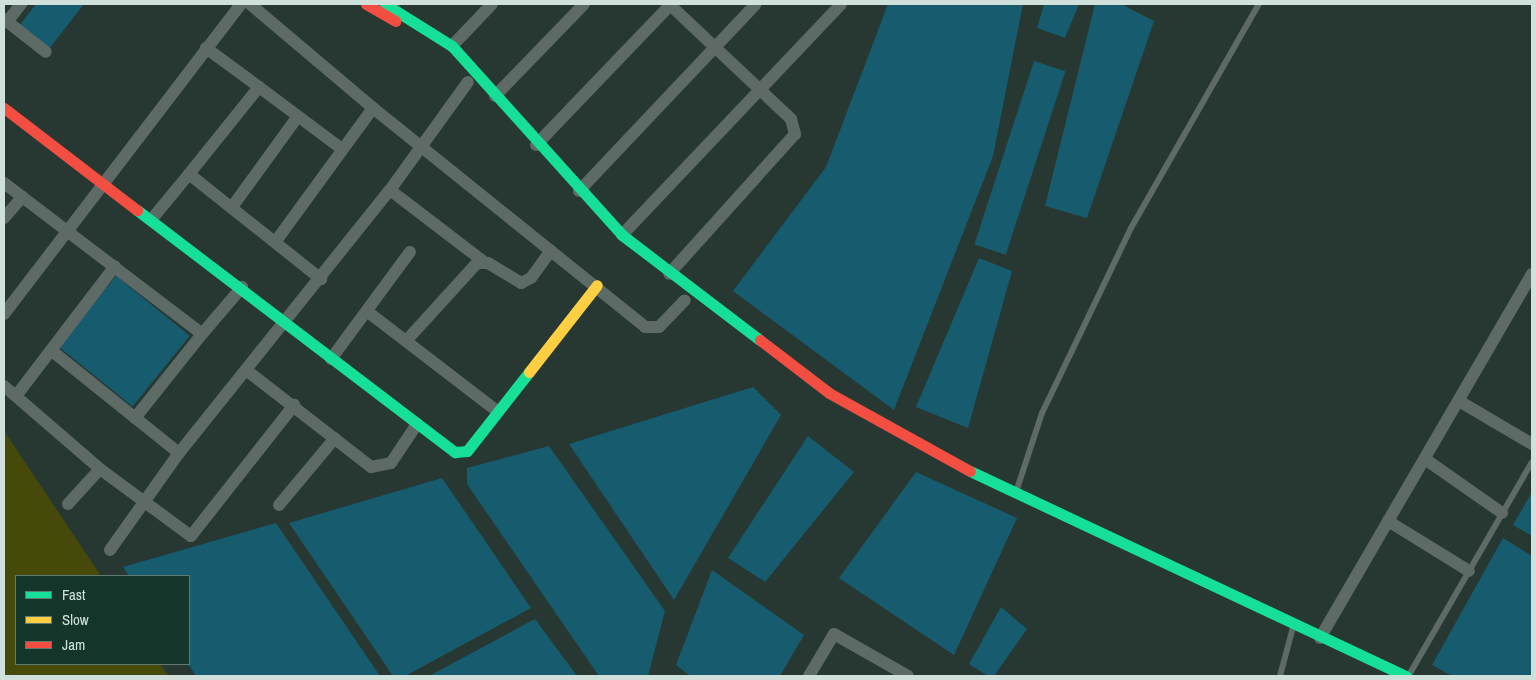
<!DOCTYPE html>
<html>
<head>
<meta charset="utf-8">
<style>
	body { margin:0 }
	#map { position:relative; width:1536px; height:680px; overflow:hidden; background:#263831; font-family:"Archivo Narrow",sans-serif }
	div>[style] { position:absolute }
	.green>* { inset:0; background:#45490a }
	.water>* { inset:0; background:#175b6f; transform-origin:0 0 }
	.lane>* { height:6px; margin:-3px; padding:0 3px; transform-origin:3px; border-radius:3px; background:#5d6a65 }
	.street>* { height:12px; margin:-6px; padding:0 6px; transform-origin:6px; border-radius:6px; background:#5d6a65 }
	.fast>* { height:11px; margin:-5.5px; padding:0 5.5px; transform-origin:5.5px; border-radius:5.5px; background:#16e098 }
	.slow>* { height:11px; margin:-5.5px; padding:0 5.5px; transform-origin:5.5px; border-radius:5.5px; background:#ffcf43 }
	.jam>* { height:11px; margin:-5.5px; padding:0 5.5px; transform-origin:5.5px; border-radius:5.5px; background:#f24e42 }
	span { translate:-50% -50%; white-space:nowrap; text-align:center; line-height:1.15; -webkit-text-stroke:4px #143529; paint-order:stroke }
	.frame { position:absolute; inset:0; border:5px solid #cfe1da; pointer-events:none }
	.legend { position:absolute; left:15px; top:575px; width:175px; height:90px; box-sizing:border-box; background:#143529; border:1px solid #5f7a70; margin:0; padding:6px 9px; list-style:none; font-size:15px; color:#cfe1da }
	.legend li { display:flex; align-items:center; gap:10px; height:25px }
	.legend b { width:25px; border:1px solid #5f7a70 }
</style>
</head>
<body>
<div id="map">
	<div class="green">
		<div style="clip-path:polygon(4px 431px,101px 576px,16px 576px,16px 664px,160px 664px,169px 676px,4px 676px)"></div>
	</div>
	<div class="water">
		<div style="clip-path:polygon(36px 4px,84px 4px,49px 49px,19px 26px)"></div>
		<div style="clip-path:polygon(888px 4px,1023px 4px,993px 156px,894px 410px,733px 291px,826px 167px)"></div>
		<div style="clip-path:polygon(1044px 4px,1079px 4px,1065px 38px,1037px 28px)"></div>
		<div style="clip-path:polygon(1095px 4px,1121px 4px,1154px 21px,1087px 218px,1045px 206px)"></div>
		<div style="left:1034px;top:61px;width:33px;height:193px;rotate:18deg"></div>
		<div style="clip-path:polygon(979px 258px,1012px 271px,968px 428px,916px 407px)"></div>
		<div style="left:116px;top:276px;width:95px;height:91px;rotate:39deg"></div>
		<div style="clip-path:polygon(753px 387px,781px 415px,674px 600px,569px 444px)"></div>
		<div style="clip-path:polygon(808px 436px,854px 472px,765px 582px,728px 558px)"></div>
		<div style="clip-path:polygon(549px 446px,665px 611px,648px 676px,599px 676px,467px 484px,467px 468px)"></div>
		<div style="clip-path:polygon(916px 472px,1017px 518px,954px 655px,839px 578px)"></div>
		<div style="clip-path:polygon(442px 478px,531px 608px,405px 676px,393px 676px,289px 523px)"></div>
		<div style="clip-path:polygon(1532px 492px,1532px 536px,1513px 525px)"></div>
		<div style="clip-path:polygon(276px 523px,380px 676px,196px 676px,188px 664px,189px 576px,129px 576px,123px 567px)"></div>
		<div style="clip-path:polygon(1503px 538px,1532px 556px,1532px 676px,1452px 676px,1432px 665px)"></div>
		<div style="clip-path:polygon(712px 570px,804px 635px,780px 676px,690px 676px,676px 665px)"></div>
		<div style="clip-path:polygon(1001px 607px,1027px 629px,994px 676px,988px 676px,969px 664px)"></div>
		<div style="clip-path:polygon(535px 619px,577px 676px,429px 676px)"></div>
	</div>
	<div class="lane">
		<div style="left:1016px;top:492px;width:83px;rotate:-71.8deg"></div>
		<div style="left:1042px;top:413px;width:205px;rotate:-64.3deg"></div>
		<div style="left:1131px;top:228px;width:258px;rotate:-60.3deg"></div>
		<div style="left:1409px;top:675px;width:246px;rotate:-60deg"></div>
		<div style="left:1280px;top:676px;width:51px;rotate:-75.1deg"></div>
	</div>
	<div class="street">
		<div style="left:250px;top:4px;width:161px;rotate:40.2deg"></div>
		<div style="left:373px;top:108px;width:165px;rotate:126.1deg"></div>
		<div style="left:669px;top:4px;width:168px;rotate:43.3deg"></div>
		<div style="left:791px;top:119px;width:16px;rotate:75deg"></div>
		<div style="left:795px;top:134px;width:188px;rotate:132deg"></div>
		<div style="left:4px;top:19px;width:53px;rotate:38.2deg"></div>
		<div style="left:7px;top:22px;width:23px;rotate:-52deg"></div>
		<div style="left:452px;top:46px;width:58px;rotate:-46.4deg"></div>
		<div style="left:259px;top:87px;width:104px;rotate:36.8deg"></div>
		<div style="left:495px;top:96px;width:128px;rotate:-45.9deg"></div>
		<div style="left:373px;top:108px;width:349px;rotate:38.8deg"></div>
		<div style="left:645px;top:327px;width:14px"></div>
		<div style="left:659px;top:327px;width:37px;rotate:-46deg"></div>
		<div style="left:536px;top:145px;width:195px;rotate:-46.2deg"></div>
		<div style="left:189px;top:174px;width:112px;rotate:-51.2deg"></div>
		<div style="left:259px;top:87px;width:66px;rotate:-143.7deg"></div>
		<div style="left:4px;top:183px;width:249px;rotate:37.3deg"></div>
		<div style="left:202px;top:334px;width:62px;rotate:-49.6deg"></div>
		<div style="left:390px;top:190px;width:117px;rotate:37.4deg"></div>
		<div style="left:579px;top:191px;width:257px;rotate:-46.6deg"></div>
		<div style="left:232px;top:207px;width:112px;rotate:-54deg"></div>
		<div style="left:4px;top:218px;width:28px;rotate:-49deg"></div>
		<div style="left:151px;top:220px;width:60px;rotate:-50.4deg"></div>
		<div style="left:189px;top:174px;width:169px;rotate:38.5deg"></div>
		<div style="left:622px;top:235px;width:318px;rotate:-46.5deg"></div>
		<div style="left:368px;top:312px;width:163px;rotate:37.5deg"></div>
		<div style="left:4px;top:314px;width:390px;rotate:-52.6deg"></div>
		<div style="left:406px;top:341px;width:105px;rotate:-47.7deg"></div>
		<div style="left:477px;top:263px;width:11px"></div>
		<div style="left:488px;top:263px;width:39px;rotate:31deg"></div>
		<div style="left:521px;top:283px;width:11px;rotate:-27deg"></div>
		<div style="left:531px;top:278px;width:34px;rotate:-54deg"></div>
		<div style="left:52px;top:351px;width:163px;rotate:38.8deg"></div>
		<div style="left:331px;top:359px;width:133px;rotate:-53.6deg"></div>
		<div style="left:246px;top:370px;width:158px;rotate:37.8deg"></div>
		<div style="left:371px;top:467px;width:20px;rotate:-11deg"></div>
		<div style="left:391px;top:463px;width:47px;rotate:-56.3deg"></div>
		<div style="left:4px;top:386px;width:127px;rotate:40.8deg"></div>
		<div style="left:100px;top:469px;width:113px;rotate:36.4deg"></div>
		<div style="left:191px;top:536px;width:167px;rotate:-51.8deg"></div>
		<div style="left:16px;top:396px;width:163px;rotate:-52.7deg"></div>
		<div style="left:1459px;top:401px;width:85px;rotate:30.5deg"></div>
		<div style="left:135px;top:418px;width:107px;rotate:-51.4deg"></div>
		<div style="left:1425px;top:459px;width:94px;rotate:35deg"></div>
		<div style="left:68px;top:504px;width:47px;rotate:-47.6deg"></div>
		<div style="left:279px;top:505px;width:87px;rotate:-50.1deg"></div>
		<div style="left:1388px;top:521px;width:95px;rotate:31.7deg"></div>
		<div style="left:110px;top:550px;width:119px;rotate:-54.6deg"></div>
		<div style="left:179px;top:453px;width:337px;rotate:-51.3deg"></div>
		<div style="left:390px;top:190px;width:133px;rotate:-54.2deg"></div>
		<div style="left:1320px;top:638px;width:421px;rotate:-59.8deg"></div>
		<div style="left:809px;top:676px;width:49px;rotate:-59.2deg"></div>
		<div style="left:834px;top:634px;width:85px;rotate:29.6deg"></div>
	</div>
	<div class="fast">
		<div style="left:385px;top:4px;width:79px;rotate:32.1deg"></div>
		<div style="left:452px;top:46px;width:254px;rotate:48deg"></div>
		<div style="left:622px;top:235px;width:173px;rotate:37.3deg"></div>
		<div style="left:137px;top:210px;width:400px;rotate:37.3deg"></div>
		<div style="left:455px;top:452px;width:12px;rotate:-5deg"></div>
		<div style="left:467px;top:451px;width:100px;rotate:-51.9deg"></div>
		<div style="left:970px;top:471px;width:482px;rotate:25.2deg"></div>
	</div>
	<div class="slow">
		<div style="left:529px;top:372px;width:110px;rotate:-52deg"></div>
	</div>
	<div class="jam">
		<div style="left:366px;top:4px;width:34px;rotate:30deg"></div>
		<div style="left:4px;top:108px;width:168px;rotate:37.5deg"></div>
		<div style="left:760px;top:340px;width:87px;rotate:37.5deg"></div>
		<div style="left:829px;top:393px;width:161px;rotate:29deg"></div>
	</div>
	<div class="frame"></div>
	<ul class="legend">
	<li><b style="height:6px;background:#16e098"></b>Fast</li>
	<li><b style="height:6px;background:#ffcf43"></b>Slow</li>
	<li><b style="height:6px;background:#f24e42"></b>Jam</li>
	</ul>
</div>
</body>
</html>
